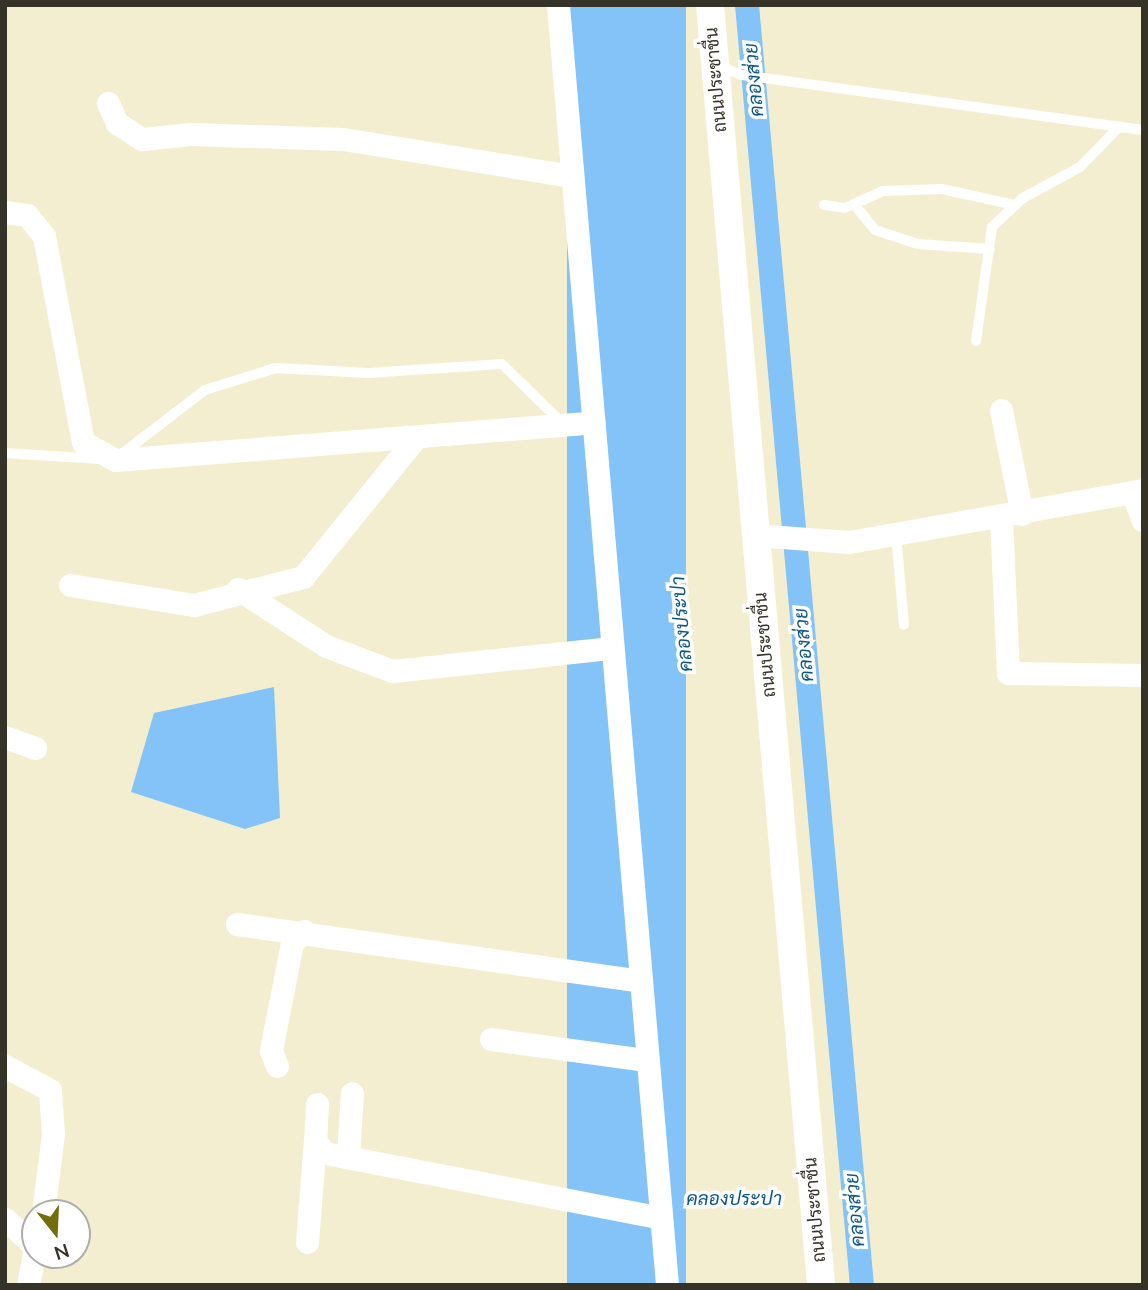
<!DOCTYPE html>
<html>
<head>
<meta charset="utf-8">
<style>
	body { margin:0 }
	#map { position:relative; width:1148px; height:1290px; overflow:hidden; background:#f4eed0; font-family:Mulish,Sarabun,sans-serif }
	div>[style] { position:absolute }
	.water>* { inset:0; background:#84c3f8; transform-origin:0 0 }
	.canal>* { height:24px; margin:-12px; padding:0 12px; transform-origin:12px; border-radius:12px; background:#84c3f8 }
	.service>* { height:10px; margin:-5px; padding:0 5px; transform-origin:5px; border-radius:5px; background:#fff }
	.minor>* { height:23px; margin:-11.5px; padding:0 11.5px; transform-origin:11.5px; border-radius:11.5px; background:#fff }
	.tertiary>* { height:28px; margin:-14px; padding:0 14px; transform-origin:14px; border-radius:14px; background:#fff }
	span { translate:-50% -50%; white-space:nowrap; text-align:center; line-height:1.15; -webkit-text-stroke:7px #fff; paint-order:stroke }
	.street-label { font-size:18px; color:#353227 }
	.water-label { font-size:19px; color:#0b5686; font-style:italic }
	.frame { position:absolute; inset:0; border:7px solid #353227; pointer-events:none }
	.north { position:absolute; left:21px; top:1199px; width:70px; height:70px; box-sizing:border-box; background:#fff; border:2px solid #aeada9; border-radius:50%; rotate:162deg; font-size:19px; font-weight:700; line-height:28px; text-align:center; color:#353227 }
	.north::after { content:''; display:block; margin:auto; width:24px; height:32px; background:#736e0c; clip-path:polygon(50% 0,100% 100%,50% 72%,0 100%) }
</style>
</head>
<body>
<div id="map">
	<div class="water">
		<div style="left:567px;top:5px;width:119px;height:1285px"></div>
		<div style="clip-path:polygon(274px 687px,280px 818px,245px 829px,131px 792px,154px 713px)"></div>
	</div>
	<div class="canal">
		<div style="left:747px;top:5px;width:1285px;rotate:84.87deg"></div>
	</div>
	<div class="service">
		<div style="left:717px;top:65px;width:27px;rotate:22deg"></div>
		<div style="left:742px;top:75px;width:405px;rotate:7.8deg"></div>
		<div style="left:854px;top:204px;width:33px;rotate:51deg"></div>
		<div style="left:875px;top:230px;width:45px;rotate:18deg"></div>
		<div style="left:918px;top:244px;width:72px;rotate:4deg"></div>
		<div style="left:824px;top:205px;width:21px;rotate:8deg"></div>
		<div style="left:845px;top:208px;width:42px;rotate:-24.1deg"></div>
		<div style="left:883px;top:191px;width:59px;rotate:-1.9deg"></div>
		<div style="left:942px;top:189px;width:75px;rotate:12.4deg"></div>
		<div style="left:976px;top:341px;width:115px;rotate:-82deg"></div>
		<div style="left:992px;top:227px;width:42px;rotate:-43.1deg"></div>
		<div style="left:1023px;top:198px;width:65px;rotate:-28.5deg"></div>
		<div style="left:1080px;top:167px;width:56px;rotate:-45.7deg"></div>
		<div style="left:5px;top:453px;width:96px;rotate:3.6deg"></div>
		<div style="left:119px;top:456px;width:108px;rotate:-37.5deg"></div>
		<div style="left:205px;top:390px;width:74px;rotate:-17.2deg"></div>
		<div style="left:276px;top:368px;width:93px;rotate:3.1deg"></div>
		<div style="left:369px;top:373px;width:133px;rotate:-3.9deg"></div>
		<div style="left:502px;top:364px;width:84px;rotate:44.5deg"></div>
		<div style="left:896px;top:534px;width:91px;rotate:85deg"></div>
	</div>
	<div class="minor">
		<div style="left:558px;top:5px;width:1285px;rotate:85.13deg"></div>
		<div style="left:108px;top:103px;width:22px;rotate:66deg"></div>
		<div style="left:117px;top:123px;width:30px;rotate:33deg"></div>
		<div style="left:142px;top:139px;width:49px;rotate:-5.8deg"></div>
		<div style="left:191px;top:134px;width:152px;rotate:1.9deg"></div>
		<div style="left:343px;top:139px;width:232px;rotate:9.2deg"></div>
		<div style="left:5px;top:212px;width:22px;rotate:8deg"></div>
		<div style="left:27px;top:215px;width:27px;rotate:51deg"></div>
		<div style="left:44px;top:236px;width:210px;rotate:79.3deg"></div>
		<div style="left:83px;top:442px;width:37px;rotate:29deg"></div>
		<div style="left:115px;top:460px;width:480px;rotate:-4.5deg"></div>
		<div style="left:1001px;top:410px;width:106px;rotate:78.6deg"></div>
		<div style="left:1132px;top:492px;width:30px;rotate:69deg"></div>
		<div style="left:1001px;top:518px;width:155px;rotate:87.4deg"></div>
		<div style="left:1008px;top:673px;width:135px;rotate:0.8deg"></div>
		<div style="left:755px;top:535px;width:94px;rotate:4.3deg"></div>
		<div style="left:849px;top:542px;width:299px;rotate:-10deg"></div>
		<div style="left:70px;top:585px;width:126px;rotate:9.2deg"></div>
		<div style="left:194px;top:605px;width:113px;rotate:-14.4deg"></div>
		<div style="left:303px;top:577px;width:181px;rotate:-51deg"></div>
		<div style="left:238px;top:589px;width:105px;rotate:32.9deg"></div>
		<div style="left:326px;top:646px;width:71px;rotate:20.7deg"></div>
		<div style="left:392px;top:671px;width:221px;rotate:-6deg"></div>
		<div style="left:5px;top:737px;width:32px;rotate:20deg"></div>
		<div style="left:237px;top:924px;width:408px;rotate:8deg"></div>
		<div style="left:491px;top:1039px;width:157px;rotate:7.7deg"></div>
		<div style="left:5px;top:1066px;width:51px;rotate:28.1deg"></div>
		<div style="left:50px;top:1090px;width:44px;rotate:86.1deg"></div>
		<div style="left:53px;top:1134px;width:80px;rotate:97.2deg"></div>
		<div style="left:277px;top:1066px;width:17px;rotate:-111deg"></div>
		<div style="left:271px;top:1050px;width:109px;rotate:-78.9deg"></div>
		<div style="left:292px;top:943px;width:17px;rotate:-45deg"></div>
		<div style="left:317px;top:1104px;width:37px;rotate:93deg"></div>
		<div style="left:315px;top:1141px;width:16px;rotate:50deg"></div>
		<div style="left:325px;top:1153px;width:342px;rotate:10.9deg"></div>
		<div style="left:348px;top:1156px;width:63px;rotate:-86.4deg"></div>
		<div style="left:5px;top:1219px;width:41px;rotate:43deg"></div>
		<div style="left:307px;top:1242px;width:101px;rotate:-85.5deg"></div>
		<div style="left:28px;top:1285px;width:38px;rotate:-79deg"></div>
	</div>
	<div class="tertiary">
		<div style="left:710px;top:5px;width:1285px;rotate:85.04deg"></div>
	</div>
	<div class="street-label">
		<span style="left:716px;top:80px;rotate:-95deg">ถนนประชาชื่น</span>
		<span style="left:765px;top:645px;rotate:-95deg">ถนนประชาชื่น</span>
		<span style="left:815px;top:1210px;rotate:-95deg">ถนนประชาชื่น</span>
	</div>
	<div class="water-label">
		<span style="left:754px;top:80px;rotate:-95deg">คลองส่วย</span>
		<span style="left:682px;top:624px;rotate:-95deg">คลองประปา</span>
		<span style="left:804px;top:645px;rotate:-95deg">คลองส่วย</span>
		<span style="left:734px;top:1199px">คลองประปา</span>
		<span style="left:855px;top:1210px;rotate:-95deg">คลองส่วย</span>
	</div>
	<div class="frame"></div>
	<div class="north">N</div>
</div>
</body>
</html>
